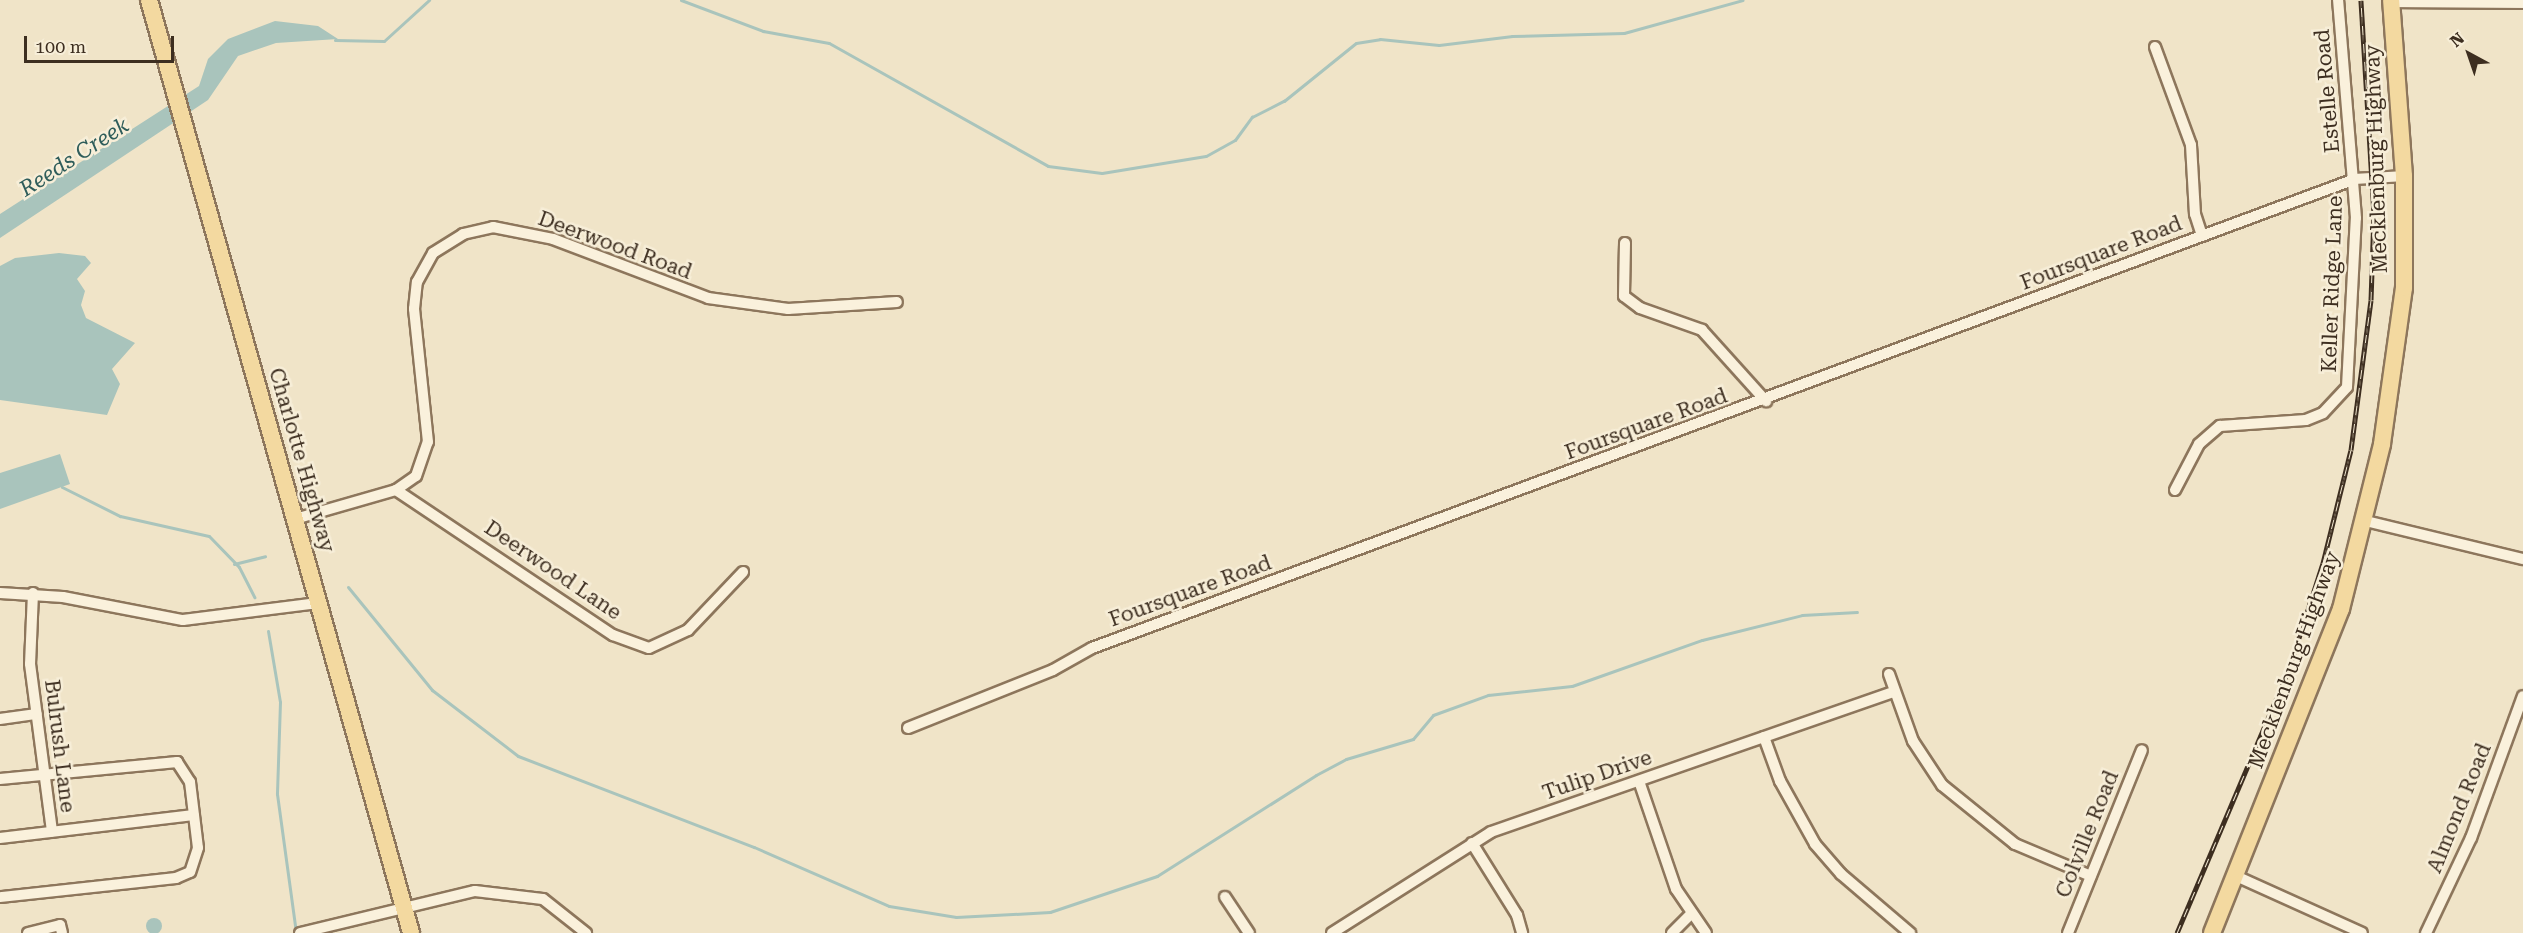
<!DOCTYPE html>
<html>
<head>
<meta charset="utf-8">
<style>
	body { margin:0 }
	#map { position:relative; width:2523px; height:933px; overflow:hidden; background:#f0e4c8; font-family:"Roboto Serif",serif }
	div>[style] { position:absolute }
	.water>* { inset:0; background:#a9c4bc }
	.round { border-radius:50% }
	.stream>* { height:3px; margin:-1.5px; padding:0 1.5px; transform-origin:1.5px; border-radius:1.5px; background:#a9c4bc }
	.roads { filter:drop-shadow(2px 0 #8d765c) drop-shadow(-2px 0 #8d765c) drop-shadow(0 2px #8d765c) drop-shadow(0 -2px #8d765c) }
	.street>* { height:10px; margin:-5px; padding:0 5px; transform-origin:5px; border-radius:5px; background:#faf1dc }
	.primary>* { height:16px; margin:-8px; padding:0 8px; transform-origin:8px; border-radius:8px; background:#f3d9a0 }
	.rail>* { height:5px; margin-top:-2.5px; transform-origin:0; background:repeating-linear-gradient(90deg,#f7eed8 0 9px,#3d2e20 0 18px); box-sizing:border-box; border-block:2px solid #3d2e20 }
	span { translate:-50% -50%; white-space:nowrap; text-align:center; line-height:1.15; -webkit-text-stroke:5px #f7eed8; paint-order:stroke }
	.street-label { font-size:21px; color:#3d2e20 }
	.water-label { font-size:22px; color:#2f5d5a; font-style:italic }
	.north { position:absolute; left:2439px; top:24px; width:60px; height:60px; -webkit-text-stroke:4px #f7eed8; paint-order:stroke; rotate:320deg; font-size:16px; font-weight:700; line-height:24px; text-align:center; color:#3d2e20 }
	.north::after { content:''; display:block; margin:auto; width:21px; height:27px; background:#3d2e20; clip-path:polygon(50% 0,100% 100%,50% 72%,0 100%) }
	.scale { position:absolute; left:24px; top:36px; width:150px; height:27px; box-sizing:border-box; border:3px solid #3d2e20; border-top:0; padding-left:8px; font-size:18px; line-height:21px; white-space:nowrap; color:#3d2e20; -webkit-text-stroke:4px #f7eed8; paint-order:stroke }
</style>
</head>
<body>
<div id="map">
	<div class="water">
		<div style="clip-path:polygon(275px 21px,318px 26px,338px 39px,276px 43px,238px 56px,208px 100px,0 238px,0 214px,199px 86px,208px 59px,228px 39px)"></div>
		<div style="clip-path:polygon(59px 253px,85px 256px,91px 263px,77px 279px,85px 291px,81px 305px,86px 318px,135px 343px,112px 369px,120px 384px,107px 415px,0 400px,0 266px,15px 258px)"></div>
		<div style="clip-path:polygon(60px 454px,70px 484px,0 509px,0 473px)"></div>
		<div class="round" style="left:146px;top:918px;width:16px;height:16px"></div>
	</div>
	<div class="stream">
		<div style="left:681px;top:0;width:88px;rotate:20.7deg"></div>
		<div style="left:763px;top:31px;width:67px;rotate:10.3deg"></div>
		<div style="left:829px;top:43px;width:251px;rotate:29.3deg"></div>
		<div style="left:1048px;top:166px;width:54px;rotate:7.4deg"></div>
		<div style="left:1102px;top:173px;width:105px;rotate:-9.3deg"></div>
		<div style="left:1206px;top:156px;width:33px;rotate:-29deg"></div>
		<div style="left:1235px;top:140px;width:29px;rotate:-54deg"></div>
		<div style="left:1252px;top:117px;width:36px;rotate:-27deg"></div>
		<div style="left:1284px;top:101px;width:92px;rotate:-38.9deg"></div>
		<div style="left:1356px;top:43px;width:24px;rotate:-9deg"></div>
		<div style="left:1380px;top:39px;width:59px;rotate:5.8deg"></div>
		<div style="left:1439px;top:45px;width:74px;rotate:-7deg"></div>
		<div style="left:1512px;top:36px;width:112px;rotate:-1.5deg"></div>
		<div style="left:1624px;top:33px;width:123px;rotate:-15.5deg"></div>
		<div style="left:335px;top:40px;width:49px;rotate:1.2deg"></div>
		<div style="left:384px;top:41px;width:61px;rotate:-42.3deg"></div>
		<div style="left:62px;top:487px;width:65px;rotate:26.6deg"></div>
		<div style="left:120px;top:516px;width:91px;rotate:12.7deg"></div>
		<div style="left:209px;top:536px;width:43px;rotate:45.9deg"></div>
		<div style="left:239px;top:567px;width:34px;rotate:63deg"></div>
		<div style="left:234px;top:564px;width:32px;rotate:-14deg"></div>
		<div style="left:348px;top:587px;width:133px;rotate:50.8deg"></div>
		<div style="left:432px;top:690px;width:108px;rotate:37.5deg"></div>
		<div style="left:518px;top:756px;width:253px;rotate:21.1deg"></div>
		<div style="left:754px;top:847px;width:147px;rotate:23.6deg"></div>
		<div style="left:889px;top:906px;width:68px;rotate:9.3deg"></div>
		<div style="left:956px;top:917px;width:94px;rotate:-3deg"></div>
		<div style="left:1050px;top:912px;width:113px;rotate:-18.6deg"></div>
		<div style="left:1157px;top:876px;width:188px;rotate:-32.4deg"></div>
		<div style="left:1316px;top:775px;width:34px;rotate:-28deg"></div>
		<div style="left:1346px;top:759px;width:70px;rotate:-16.6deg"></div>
		<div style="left:1413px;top:739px;width:31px;rotate:-50deg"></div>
		<div style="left:1433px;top:715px;width:59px;rotate:-20deg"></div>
		<div style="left:1488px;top:695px;width:84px;rotate:-6.1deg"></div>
		<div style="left:1572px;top:686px;width:138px;rotate:-19.5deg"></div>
		<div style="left:1702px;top:640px;width:103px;rotate:-14deg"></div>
		<div style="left:1802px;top:615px;width:55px;rotate:-3.1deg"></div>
		<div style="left:268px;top:631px;width:72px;rotate:80.4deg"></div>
		<div style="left:280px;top:702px;width:92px;rotate:91.9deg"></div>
		<div style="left:277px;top:794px;width:140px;rotate:82.2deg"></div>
	</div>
	<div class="roads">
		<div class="street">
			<div style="left:2391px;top:2px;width:132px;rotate:0.4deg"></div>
			<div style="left:2155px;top:47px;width:104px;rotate:69.8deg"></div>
			<div style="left:2191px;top:145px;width:69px;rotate:86.7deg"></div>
			<div style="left:2195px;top:214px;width:23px;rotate:72deg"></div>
			<div style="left:1625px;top:243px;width:53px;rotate:91.1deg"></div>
			<div style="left:1624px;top:296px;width:20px;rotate:37deg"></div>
			<div style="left:1640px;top:308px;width:66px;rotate:19.5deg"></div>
			<div style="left:1702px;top:330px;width:96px;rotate:48deg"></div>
			<div style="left:396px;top:490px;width:261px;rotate:33.8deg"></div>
			<div style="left:613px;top:635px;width:38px;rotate:20deg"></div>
			<div style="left:649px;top:648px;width:43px;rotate:-24.8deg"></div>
			<div style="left:688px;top:630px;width:80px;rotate:-46.5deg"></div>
			<div style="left:2175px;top:490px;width:52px;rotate:-62.4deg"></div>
			<div style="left:2199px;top:444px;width:28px;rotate:-41deg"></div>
			<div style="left:2220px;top:426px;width:86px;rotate:-4deg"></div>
			<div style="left:2306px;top:420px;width:18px;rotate:-22deg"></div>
			<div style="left:2323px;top:413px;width:35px;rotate:-47deg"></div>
			<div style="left:2347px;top:387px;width:169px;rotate:-87deg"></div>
			<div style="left:2356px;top:218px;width:219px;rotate:-94.7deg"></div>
			<div style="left:295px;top:519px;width:105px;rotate:-16deg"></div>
			<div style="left:396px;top:490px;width:24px;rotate:-35deg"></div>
			<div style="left:416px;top:476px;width:36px;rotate:-71deg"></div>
			<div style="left:428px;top:442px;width:134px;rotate:-96deg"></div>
			<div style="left:414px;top:309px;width:27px;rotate:-84deg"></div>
			<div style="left:417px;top:282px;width:33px;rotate:-61deg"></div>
			<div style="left:433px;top:253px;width:36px;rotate:-32deg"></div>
			<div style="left:463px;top:234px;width:31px;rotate:-13deg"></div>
			<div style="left:493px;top:227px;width:61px;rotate:11.3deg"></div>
			<div style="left:553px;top:239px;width:166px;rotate:20.8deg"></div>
			<div style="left:708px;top:298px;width:81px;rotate:7.8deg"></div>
			<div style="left:788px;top:309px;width:109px;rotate:-3.7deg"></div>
			<div style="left:2366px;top:521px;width:162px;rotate:13.6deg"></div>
			<div style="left:0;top:593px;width:63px;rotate:3.6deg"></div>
			<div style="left:63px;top:597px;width:122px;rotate:10.9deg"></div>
			<div style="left:183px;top:620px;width:136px;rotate:-7.2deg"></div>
			<div style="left:33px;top:593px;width:71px;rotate:92.4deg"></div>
			<div style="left:30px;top:664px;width:169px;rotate:82.5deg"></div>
			<div style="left:1889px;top:674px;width:71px;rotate:70.3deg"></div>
			<div style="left:1913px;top:741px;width:53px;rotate:56.6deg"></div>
			<div style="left:1942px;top:785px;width:94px;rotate:38.9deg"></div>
			<div style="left:2015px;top:844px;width:82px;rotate:22.8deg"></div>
			<div style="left:0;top:719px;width:37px;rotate:-8deg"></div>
			<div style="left:908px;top:728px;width:156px;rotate:-21.8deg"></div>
			<div style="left:1053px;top:670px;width:45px;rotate:-29.4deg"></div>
			<div style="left:1092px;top:648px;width:1347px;rotate:-20.37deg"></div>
			<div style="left:2355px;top:179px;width:49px;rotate:-3.5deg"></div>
			<div style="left:1764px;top:737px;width:47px;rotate:70deg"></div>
			<div style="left:1780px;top:781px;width:72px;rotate:60.9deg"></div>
			<div style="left:1815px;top:844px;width:40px;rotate:49deg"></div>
			<div style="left:1841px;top:874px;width:91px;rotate:40.5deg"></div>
			<div style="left:0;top:779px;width:178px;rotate:-5.5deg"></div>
			<div style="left:177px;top:762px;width:24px;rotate:57deg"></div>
			<div style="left:190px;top:782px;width:66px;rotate:83.1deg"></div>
			<div style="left:198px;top:848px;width:25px;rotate:108deg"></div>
			<div style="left:190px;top:872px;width:15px;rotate:157deg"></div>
			<div style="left:176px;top:878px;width:177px;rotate:173.8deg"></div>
			<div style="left:1639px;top:781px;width:114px;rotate:71.1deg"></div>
			<div style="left:1676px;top:889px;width:53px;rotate:55.7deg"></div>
			<div style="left:0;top:838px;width:195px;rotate:-6.8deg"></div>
			<div style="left:1472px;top:843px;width:85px;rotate:58deg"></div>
			<div style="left:1517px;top:915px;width:19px;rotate:74deg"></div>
			<div style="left:2236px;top:876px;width:138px;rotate:24.3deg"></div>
			<div style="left:1225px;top:897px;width:43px;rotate:56.3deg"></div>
			<div style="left:28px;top:933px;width:33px;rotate:-14deg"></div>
			<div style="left:60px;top:925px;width:8px;rotate:76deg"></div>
			<div style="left:300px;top:933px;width:180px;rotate:-13.5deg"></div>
			<div style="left:475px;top:891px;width:68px;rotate:6.7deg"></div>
			<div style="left:543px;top:899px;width:55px;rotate:38.3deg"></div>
			<div style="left:1332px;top:933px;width:188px;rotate:-32.4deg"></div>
			<div style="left:1491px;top:832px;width:427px;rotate:-19.2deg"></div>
			<div style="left:1672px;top:933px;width:25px;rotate:-45deg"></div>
			<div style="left:2068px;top:933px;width:197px;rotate:-68deg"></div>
			<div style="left:2426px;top:933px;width:105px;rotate:-64.7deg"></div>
			<div style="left:2471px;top:838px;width:151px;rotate:-69.9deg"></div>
		</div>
		<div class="primary">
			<div style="left:149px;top:0;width:969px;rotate:74.31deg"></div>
			<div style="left:2212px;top:933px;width:349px;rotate:-68.3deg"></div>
			<div style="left:2341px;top:609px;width:170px;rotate:-76deg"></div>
			<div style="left:2382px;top:444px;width:158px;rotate:-82deg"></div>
			<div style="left:2404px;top:288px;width:112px;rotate:-90deg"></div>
			<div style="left:2404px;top:176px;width:176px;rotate:-94.2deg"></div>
		</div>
	</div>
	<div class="rail">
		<div style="left:2177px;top:933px;width:287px;rotate:-67deg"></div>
		<div style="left:2289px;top:669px;width:111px;rotate:-72.2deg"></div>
		<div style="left:2323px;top:563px;width:116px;rotate:-76.1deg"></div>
		<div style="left:2351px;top:450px;width:151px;rotate:-82.4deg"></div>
		<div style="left:2371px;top:300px;width:86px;rotate:-88deg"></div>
		<div style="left:2374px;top:214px;width:214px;rotate:-93.5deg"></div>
	</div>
	<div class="street-label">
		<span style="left:2327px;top:91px;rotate:-95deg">Estelle Road</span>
		<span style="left:2376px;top:159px;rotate:-92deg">Mecklenburg Highway</span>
		<span style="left:615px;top:245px;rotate:20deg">Deerwood Road</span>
		<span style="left:2101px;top:253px;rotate:-21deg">Foursquare Road</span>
		<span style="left:2332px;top:284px;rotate:-88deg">Keller Ridge Lane</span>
		<span style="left:1646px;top:424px;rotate:-20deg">Foursquare Road</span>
		<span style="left:302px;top:460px;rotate:74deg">Charlotte Highway</span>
		<span style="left:553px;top:570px;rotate:34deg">Deerwood Lane</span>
		<span style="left:1190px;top:591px;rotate:-20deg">Foursquare Road</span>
		<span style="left:2294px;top:660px;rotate:-70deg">Mecklenburg Highway</span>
		<span style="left:60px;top:746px;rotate:83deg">Bulrush Lane</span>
		<span style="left:1597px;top:775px;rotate:-19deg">Tulip Drive</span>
		<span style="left:2459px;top:808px;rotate:-68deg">Almond Road</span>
		<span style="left:2087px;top:834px;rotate:-68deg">Colville Road</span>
	</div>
	<div class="water-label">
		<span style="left:74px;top:157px;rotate:-33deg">Reeds Creek</span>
	</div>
	<div class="north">N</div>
	<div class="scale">100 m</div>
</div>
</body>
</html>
